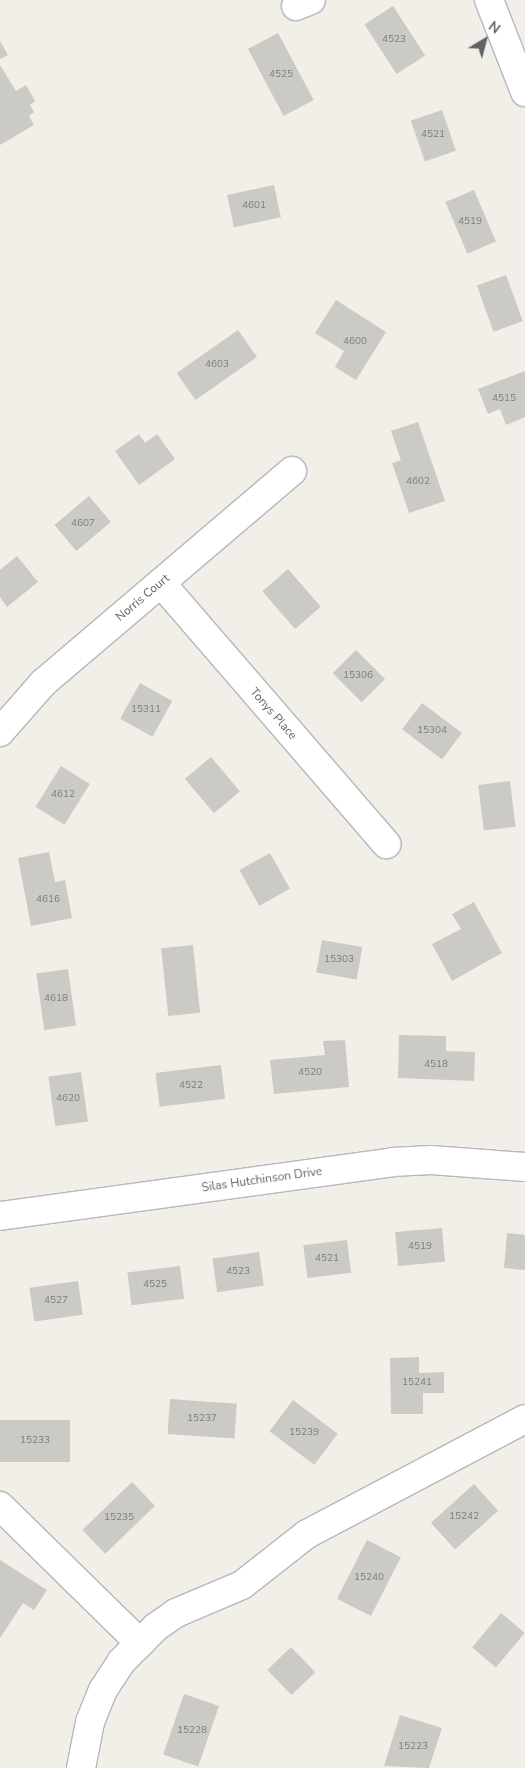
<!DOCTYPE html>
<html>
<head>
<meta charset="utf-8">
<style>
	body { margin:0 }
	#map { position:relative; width:525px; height:1768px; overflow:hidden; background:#f1efe8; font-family:"Nunito Sans",sans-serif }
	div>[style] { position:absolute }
	.building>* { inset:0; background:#cccac5; transform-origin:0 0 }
	.roads { filter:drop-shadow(1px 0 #b5b8bc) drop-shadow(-1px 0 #b5b8bc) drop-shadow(0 1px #b5b8bc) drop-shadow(0 -1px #b5b8bc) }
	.minor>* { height:28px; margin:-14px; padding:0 14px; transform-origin:14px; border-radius:14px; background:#fff }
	span { translate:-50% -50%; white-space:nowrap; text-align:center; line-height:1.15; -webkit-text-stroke:4px #fff; paint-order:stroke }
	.number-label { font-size:10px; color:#7a7d7f }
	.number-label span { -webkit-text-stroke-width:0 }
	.street-label { font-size:12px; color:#5f6368 }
	.north { position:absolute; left:460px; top:15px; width:50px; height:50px; -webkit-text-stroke:4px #fff; paint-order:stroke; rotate:37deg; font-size:14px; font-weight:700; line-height:20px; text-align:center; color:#5f6368 }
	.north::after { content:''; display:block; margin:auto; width:18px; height:22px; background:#5f6368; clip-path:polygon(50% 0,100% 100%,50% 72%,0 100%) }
</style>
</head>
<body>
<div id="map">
	<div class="building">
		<div style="left:393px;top:6px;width:59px;height:34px;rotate:57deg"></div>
		<div style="left:278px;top:33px;width:76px;height:34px;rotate:62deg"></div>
		<div style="clip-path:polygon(0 41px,8px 55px,0 59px)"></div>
		<div style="clip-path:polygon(0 65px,16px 91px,26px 85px,35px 101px,30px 105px,34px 112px,29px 116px,34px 125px,0 145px)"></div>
		<div style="left:442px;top:110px;width:43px;height:33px;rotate:71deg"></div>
		<div style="left:274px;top:185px;width:33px;height:48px;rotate:78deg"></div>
		<div style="left:474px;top:190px;width:56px;height:31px;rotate:67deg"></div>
		<div style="left:506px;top:275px;width:49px;height:31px;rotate:70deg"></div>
		<div style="clip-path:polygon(336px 300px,386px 332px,356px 380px,335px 367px,344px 351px,315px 333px)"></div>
		<div style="left:238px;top:330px;width:33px;height:75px;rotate:55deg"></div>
		<div style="clip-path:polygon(525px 371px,525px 417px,506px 425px,500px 409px,488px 414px,478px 389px)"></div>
		<div style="clip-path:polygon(418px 422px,445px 501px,409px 513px,392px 463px,401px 460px,391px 431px)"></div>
		<div style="clip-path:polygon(139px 434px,145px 443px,157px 434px,175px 459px,139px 485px,115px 451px)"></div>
		<div style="left:89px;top:496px;width:34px;height:45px;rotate:50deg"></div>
		<div style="clip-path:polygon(17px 556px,38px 582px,7px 607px,0 597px,0 570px)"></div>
		<div style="left:288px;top:569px;width:50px;height:34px;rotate:49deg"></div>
		<div style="left:356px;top:650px;width:41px;height:33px;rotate:45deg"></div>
		<div style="left:140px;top:683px;width:37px;height:41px;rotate:29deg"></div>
		<div style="left:422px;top:703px;width:50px;height:33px;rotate:37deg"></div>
		<div style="left:211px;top:757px;width:45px;height:34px;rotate:50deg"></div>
		<div style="left:61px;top:766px;width:34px;height:48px;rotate:32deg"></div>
		<div style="left:510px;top:781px;width:46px;height:32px;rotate:83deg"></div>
		<div style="clip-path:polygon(49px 852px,55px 882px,65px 880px,72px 918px,31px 926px,18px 858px)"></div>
		<div style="left:270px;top:853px;width:41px;height:35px;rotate:61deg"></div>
		<div style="clip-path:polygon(474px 902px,502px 953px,452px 981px,432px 944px,461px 929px,452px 914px)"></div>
		<div style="left:322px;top:940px;width:41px;height:33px;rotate:10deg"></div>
		<div style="left:193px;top:945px;width:68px;height:32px;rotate:84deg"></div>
		<div style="left:68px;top:969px;width:57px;height:32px;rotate:82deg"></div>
		<div style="clip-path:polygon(399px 1035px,446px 1036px,446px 1051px,475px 1052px,474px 1081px,398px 1078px)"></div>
		<div style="clip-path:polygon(345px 1040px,349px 1087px,274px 1094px,270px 1060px,325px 1055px,323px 1041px)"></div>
		<div style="left:221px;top:1065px;width:34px;height:66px;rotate:83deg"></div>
		<div style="left:81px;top:1072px;width:50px;height:33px;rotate:82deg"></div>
		<div style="left:442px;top:1228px;width:34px;height:47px;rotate:85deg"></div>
		<div style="clip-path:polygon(507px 1233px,525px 1235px,525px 1270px,504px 1268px)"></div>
		<div style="left:347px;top:1240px;width:33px;height:44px;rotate:83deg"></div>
		<div style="left:259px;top:1252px;width:34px;height:47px;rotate:82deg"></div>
		<div style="left:180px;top:1266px;width:33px;height:53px;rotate:83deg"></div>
		<div style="left:78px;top:1281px;width:34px;height:49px;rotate:82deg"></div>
		<div style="clip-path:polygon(419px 1357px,419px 1373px,444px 1372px,444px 1393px,423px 1393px,423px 1414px,391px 1414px,390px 1358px)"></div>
		<div style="left:170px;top:1399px;width:67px;height:35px;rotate:4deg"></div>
		<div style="left:293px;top:1400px;width:56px;height:39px;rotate:37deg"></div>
		<div style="left:0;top:1420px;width:70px;height:42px"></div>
		<div style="left:132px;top:1482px;width:33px;height:69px;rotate:46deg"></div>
		<div style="left:474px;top:1484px;width:36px;height:58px;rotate:48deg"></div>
		<div style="left:367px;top:1540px;width:38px;height:66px;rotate:27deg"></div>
		<div style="clip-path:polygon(0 1560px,47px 1590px,34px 1610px,23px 1603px,0 1638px)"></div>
		<div style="left:501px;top:1613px;width:31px;height:45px;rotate:40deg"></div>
		<div style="left:291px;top:1647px;width:35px;height:33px;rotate:46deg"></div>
		<div style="left:184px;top:1694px;width:37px;height:64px;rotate:19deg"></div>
		<div style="clip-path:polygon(400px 1715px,442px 1728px,429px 1768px,384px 1766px)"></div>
	</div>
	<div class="roads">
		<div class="minor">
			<div style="left:489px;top:0;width:99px;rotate:68.6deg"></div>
			<div style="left:296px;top:6px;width:16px;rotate:-22deg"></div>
			<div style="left:161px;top:583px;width:345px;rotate:49.2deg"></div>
			<div style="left:0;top:732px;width:65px;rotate:-48.7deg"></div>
			<div style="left:43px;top:683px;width:327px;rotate:-40.4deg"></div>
			<div style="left:0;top:1216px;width:396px;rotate:-7.8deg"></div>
			<div style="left:392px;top:1162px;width:39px;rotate:-3deg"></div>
			<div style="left:431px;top:1160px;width:94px;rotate:4.3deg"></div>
			<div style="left:0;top:1506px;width:196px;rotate:44.4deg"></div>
			<div style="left:81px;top:1768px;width:47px;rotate:-78.9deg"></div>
			<div style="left:90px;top:1722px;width:35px;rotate:-68deg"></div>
			<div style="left:103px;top:1690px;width:33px;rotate:-57deg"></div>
			<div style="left:121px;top:1662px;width:49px;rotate:-45deg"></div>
			<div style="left:156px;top:1627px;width:24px;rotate:-35deg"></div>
			<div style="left:176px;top:1613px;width:72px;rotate:-23deg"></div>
			<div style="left:242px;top:1585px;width:83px;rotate:-38.1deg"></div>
			<div style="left:307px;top:1534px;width:246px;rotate:-27.8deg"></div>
		</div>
	</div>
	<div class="number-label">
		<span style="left:394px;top:40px">4523</span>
		<span style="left:281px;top:75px">4525</span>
		<span style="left:433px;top:135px">4521</span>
		<span style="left:254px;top:206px">4601</span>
		<span style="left:470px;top:222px">4519</span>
		<span style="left:355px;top:342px">4600</span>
		<span style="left:217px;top:365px">4603</span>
		<span style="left:504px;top:399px">4515</span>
		<span style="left:418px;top:482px">4602</span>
		<span style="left:83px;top:524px">4607</span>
		<span style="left:358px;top:676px">15306</span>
		<span style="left:146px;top:710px">15311</span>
		<span style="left:432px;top:731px">15304</span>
		<span style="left:63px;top:795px">4612</span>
		<span style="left:48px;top:900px">4616</span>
		<span style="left:339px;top:960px">15303</span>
		<span style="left:56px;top:999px">4618</span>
		<span style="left:436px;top:1065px">4518</span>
		<span style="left:310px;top:1073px">4520</span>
		<span style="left:191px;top:1086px">4522</span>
		<span style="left:68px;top:1099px">4620</span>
		<span style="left:420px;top:1247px">4519</span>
		<span style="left:327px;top:1259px">4521</span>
		<span style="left:238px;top:1272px">4523</span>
		<span style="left:155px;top:1285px">4525</span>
		<span style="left:56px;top:1301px">4527</span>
		<span style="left:417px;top:1383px">15241</span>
		<span style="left:202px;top:1419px">15237</span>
		<span style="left:304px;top:1433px">15239</span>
		<span style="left:35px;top:1441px">15233</span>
		<span style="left:464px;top:1517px">15242</span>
		<span style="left:119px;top:1518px">15235</span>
		<span style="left:369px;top:1578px">15240</span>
		<span style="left:192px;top:1731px">15228</span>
		<span style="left:413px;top:1747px">15223</span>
	</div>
	<div class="street-label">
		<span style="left:143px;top:598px;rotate:-40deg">Norris Court</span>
		<span style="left:273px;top:714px;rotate:49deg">Tonys Place</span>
		<span style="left:262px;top:1180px;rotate:-8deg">Silas Hutchinson Drive</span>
	</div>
	<div class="north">N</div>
</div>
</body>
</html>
